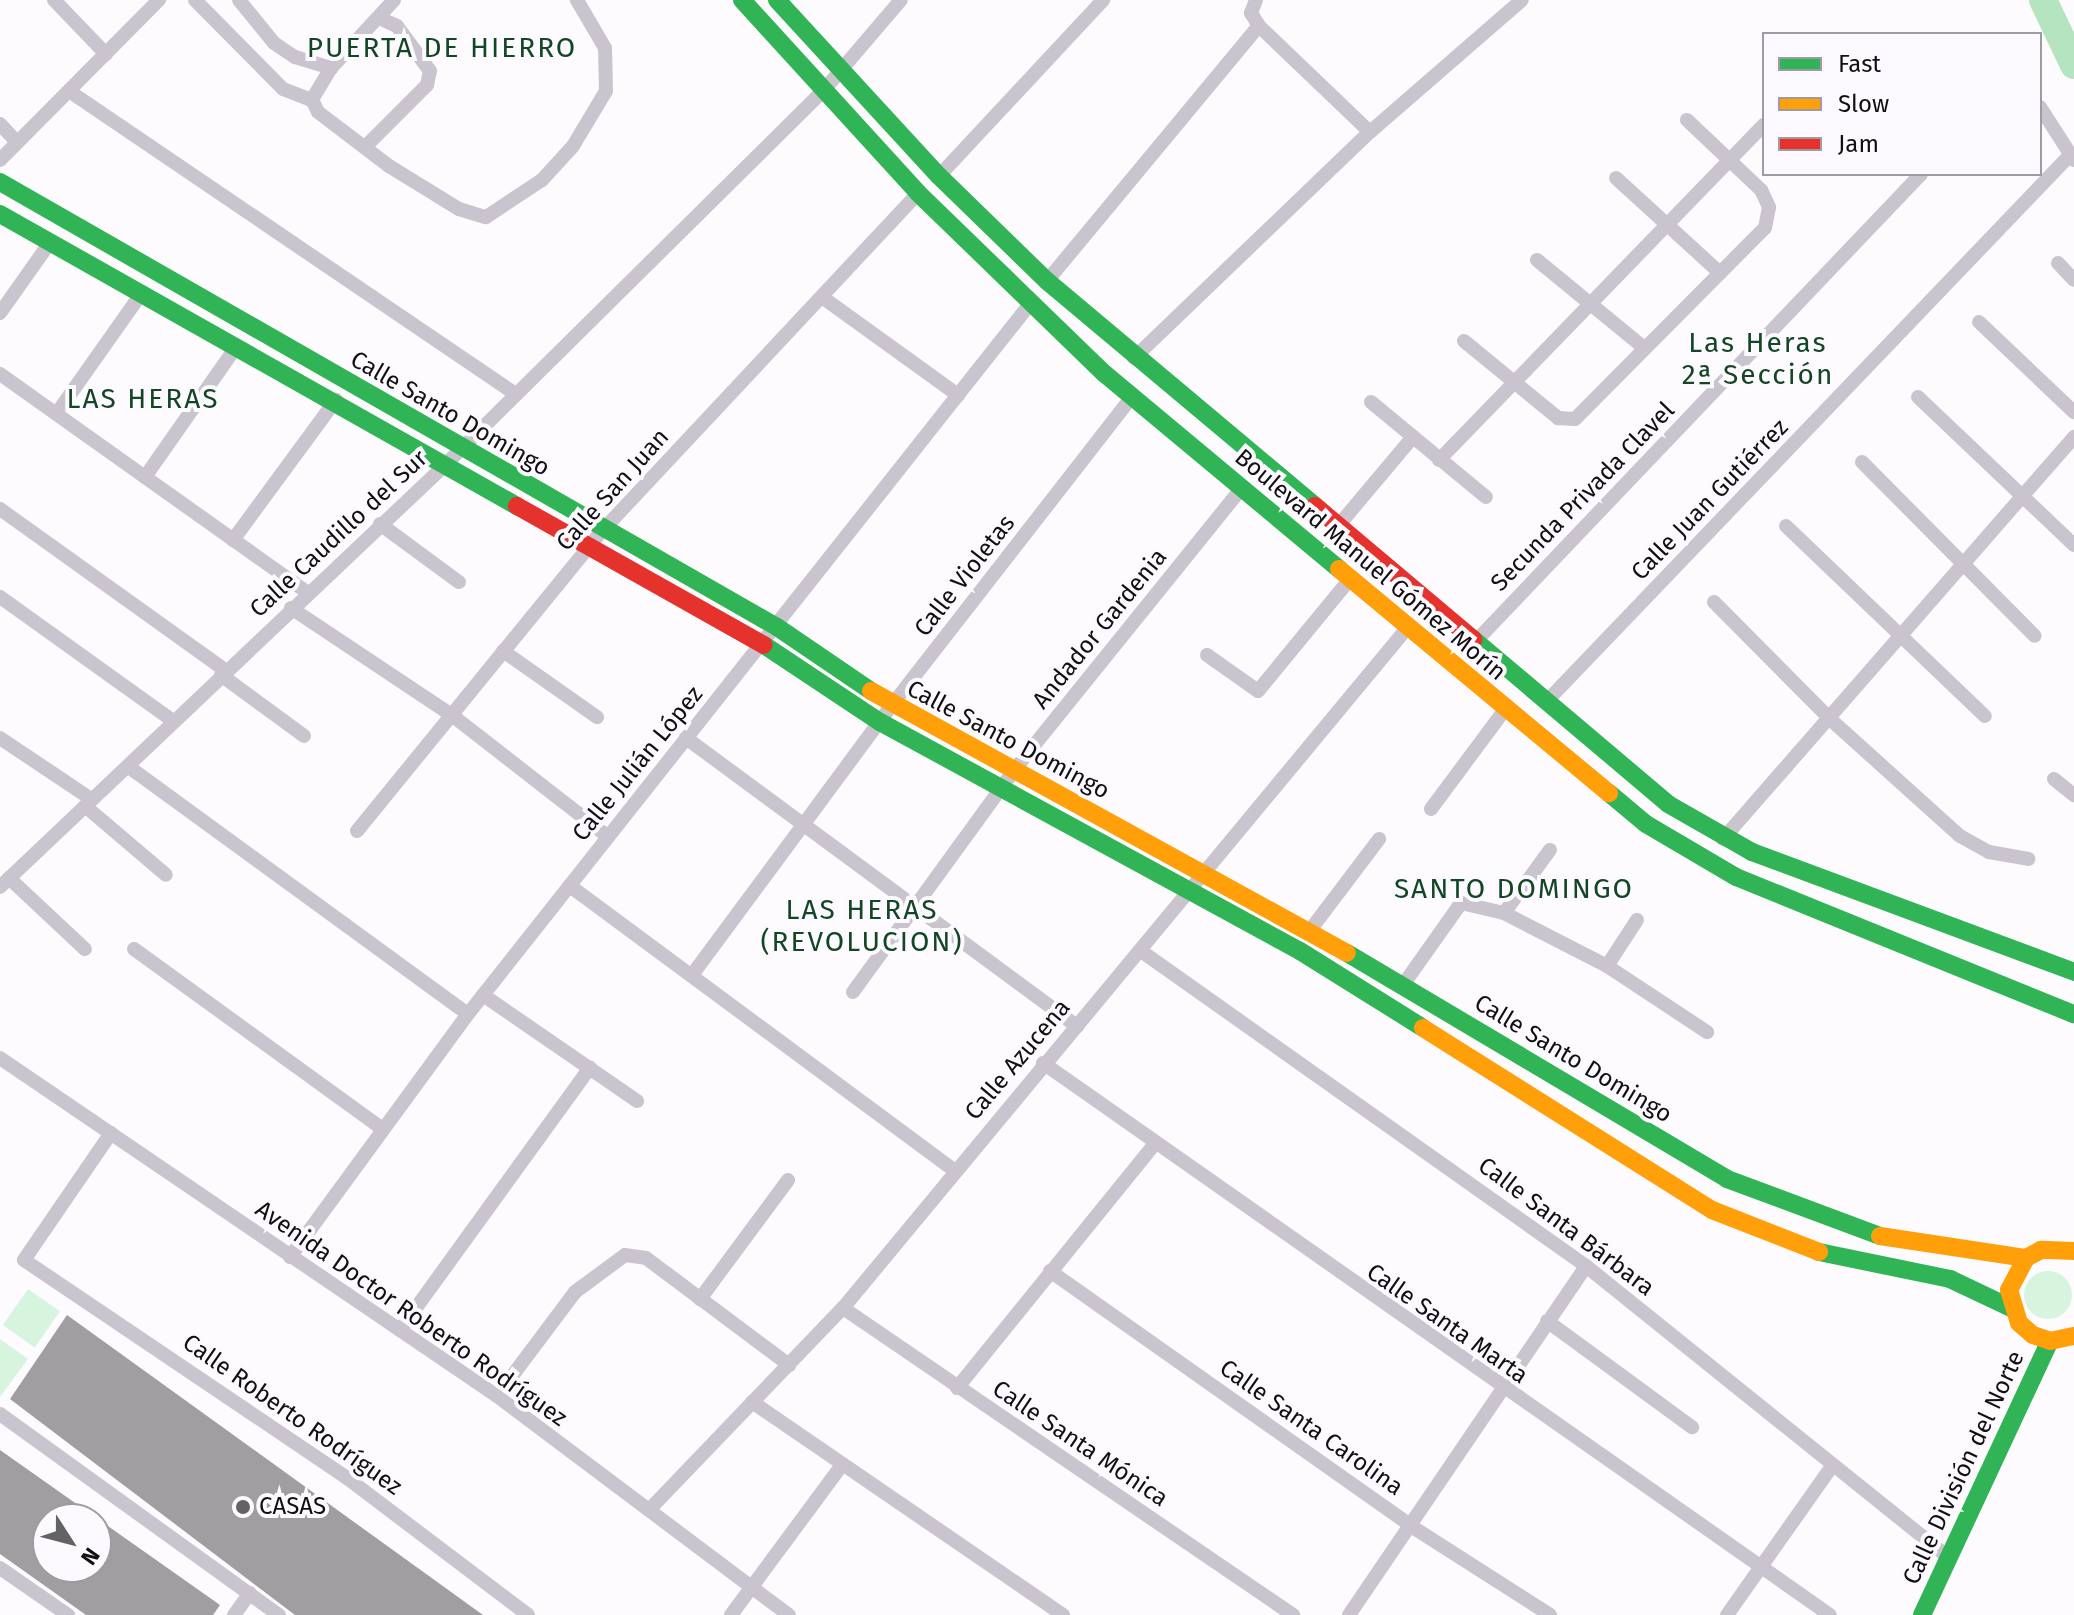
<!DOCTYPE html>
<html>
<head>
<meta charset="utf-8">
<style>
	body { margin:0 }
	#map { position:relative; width:2074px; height:1615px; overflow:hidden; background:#fdfbfe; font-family:"Fira Sans",sans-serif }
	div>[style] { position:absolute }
	.green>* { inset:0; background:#d7f4de; transform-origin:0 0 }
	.round { border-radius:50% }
	.river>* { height:28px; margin:-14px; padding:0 14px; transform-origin:14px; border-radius:14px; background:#b5e5c0 }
	.building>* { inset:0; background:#a09ea0 }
	.street>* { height:14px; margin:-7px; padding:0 7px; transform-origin:7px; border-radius:7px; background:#cac4ce }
	.fast>* { height:18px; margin:-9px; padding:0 9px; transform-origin:9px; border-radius:9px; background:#30b455 }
	.slow>* { height:18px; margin:-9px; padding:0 9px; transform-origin:9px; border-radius:9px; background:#ff9f0a }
	.jam>* { height:18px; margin:-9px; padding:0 9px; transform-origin:9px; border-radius:9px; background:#e5322d }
	.dots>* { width:22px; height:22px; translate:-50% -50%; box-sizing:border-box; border:4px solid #fdfaff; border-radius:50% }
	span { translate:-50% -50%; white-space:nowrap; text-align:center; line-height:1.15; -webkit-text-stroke:8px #fdfaff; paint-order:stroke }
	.street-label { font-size:24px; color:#100f11 }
	.poi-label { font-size:24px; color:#100f11 }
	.left { translate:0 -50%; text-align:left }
	.quarter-label { font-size:28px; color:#134624; letter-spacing:2px }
	.legend { position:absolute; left:1762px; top:32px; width:280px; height:144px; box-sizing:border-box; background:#fdfaff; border:2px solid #9e9ca0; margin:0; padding:10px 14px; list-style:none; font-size:24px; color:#100f11 }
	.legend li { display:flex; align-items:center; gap:16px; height:40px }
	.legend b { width:40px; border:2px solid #9e9ca0 }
	.north { position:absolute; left:32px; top:1503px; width:80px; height:80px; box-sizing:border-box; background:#fdfaff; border:2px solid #9e9ca0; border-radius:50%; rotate:126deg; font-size:22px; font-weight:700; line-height:32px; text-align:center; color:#100f11 }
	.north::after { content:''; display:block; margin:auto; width:28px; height:36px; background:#636264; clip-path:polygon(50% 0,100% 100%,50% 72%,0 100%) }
</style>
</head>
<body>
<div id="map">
	<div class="green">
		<div class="round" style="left:2024px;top:1271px;width:48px;height:48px"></div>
		<div style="left:28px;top:1289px;width:39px;height:44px;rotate:35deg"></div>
		<div style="clip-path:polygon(0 1339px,28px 1359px,0 1397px)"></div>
	</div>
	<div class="river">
		<div style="left:2043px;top:0;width:72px;rotate:64.5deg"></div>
	</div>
	<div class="building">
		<div style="clip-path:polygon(67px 1315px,483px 1615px,295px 1615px,10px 1399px)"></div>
		<div style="clip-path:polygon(evenodd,0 1450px,220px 1605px,213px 1615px,86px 1615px,0 1554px,0 1450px,48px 1519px,96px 1519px,96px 1567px,48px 1567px,48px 1519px)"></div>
	</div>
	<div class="street">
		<div style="left:54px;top:0;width:75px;rotate:46.1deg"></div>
		<div style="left:195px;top:0;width:125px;rotate:45.3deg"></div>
		<div style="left:283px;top:89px;width:31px;rotate:21deg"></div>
		<div style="left:239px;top:0;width:55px;rotate:50.9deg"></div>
		<div style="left:274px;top:43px;width:25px;rotate:34deg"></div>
		<div style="left:295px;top:57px;width:38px;rotate:17deg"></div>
		<div style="left:394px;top:0;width:93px;rotate:132.8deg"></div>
		<div style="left:331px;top:68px;width:37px;rotate:121deg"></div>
		<div style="left:312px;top:100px;width:13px;rotate:63deg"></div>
		<div style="left:318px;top:112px;width:89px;rotate:37.3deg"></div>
		<div style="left:389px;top:166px;width:82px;rotate:31.6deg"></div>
		<div style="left:459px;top:209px;width:28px;rotate:17deg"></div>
		<div style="left:486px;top:217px;width:67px;rotate:-33.5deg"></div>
		<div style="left:542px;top:180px;width:46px;rotate:-47.6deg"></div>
		<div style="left:573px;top:146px;width:64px;rotate:-59deg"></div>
		<div style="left:606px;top:91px;width:43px;rotate:-91.3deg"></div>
		<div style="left:605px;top:48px;width:56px;rotate:-120.3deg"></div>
		<div style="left:1256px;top:0;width:14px;rotate:111deg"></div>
		<div style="left:1251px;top:13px;width:15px;rotate:58deg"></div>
		<div style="left:1259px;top:26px;width:153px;rotate:43.7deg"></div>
		<div style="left:69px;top:91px;width:538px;rotate:34.16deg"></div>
		<div style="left:2040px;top:107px;width:63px;rotate:57.3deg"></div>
		<div style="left:0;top:124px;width:23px;rotate:47deg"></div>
		<div style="left:365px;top:147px;width:88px;rotate:-45deg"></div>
		<div style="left:427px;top:85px;width:14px;rotate:-78deg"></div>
		<div style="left:430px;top:71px;width:56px;rotate:-126.3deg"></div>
		<div style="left:397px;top:26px;width:20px;rotate:-156deg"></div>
		<div style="left:0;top:160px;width:226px;rotate:-45.2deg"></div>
		<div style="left:939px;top:176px;width:241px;rotate:-47deg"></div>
		<div style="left:1616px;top:178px;width:141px;rotate:42.4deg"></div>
		<div style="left:1537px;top:260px;width:137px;rotate:39.4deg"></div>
		<div style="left:2058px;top:263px;width:23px;rotate:47deg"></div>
		<div style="left:1047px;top:281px;width:332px;rotate:-50.3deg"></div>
		<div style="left:822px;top:297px;width:168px;rotate:35.8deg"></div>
		<div style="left:0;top:313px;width:88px;rotate:-54.7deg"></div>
		<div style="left:1979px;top:322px;width:131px;rotate:43.5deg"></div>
		<div style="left:1464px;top:341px;width:122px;rotate:39.3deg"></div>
		<div style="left:1558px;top:418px;width:17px;rotate:3deg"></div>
		<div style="left:1575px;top:419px;width:269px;rotate:-45.2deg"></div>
		<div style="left:1765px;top:228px;width:21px;rotate:-79deg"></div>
		<div style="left:1769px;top:207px;width:19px;rotate:-115deg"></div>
		<div style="left:1761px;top:190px;width:102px;rotate:-136.6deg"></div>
		<div style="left:1134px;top:358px;width:327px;rotate:-43.8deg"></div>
		<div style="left:1370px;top:132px;width:201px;rotate:-41deg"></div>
		<div style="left:0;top:374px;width:377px;rotate:35.4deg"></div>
		<div style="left:1918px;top:397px;width:215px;rotate:43.5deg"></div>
		<div style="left:1371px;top:402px;width:149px;rotate:39.6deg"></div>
		<div style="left:57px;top:413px;width:146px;rotate:-54.8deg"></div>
		<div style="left:1439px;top:460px;width:467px;rotate:-45.9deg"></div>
		<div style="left:1862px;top:462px;width:245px;rotate:45.2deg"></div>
		<div style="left:145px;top:477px;width:159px;rotate:-55deg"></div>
		<div style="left:0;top:509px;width:277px;rotate:35.6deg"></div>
		<div style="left:380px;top:524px;width:98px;rotate:36.3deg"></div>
		<div style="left:1338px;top:526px;width:116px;rotate:-49.9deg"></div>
		<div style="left:1786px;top:526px;width:275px;rotate:43.7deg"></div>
		<div style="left:233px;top:540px;width:174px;rotate:-53.7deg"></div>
		<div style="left:0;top:597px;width:211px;rotate:35.6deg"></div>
		<div style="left:1714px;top:602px;width:165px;rotate:45.2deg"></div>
		<div style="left:1830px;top:719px;width:175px;rotate:42deg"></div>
		<div style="left:1960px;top:836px;width:33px;rotate:29deg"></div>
		<div style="left:1989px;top:852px;width:40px;rotate:10deg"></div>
		<div style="left:291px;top:608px;width:195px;rotate:33.7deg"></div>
		<div style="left:453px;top:716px;width:195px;rotate:37.9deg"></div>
		<div style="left:1476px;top:641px;width:645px;rotate:-46.38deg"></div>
		<div style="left:503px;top:651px;width:115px;rotate:35.1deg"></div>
		<div style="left:1207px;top:655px;width:62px;rotate:35.2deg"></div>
		<div style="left:1258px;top:691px;width:145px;rotate:-50.6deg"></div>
		<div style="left:221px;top:675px;width:103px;rotate:36.3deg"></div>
		<div style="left:1547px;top:701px;width:756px;rotate:-46.23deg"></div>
		<div style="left:0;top:738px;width:110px;rotate:33.8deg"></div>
		<div style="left:686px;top:738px;width:486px;rotate:36.4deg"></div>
		<div style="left:129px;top:767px;width:419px;rotate:36.1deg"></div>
		<div style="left:2054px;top:779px;width:26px;rotate:39deg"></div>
		<div style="left:85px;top:806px;width:106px;rotate:40.4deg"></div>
		<div style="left:1431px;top:809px;width:126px;rotate:-53.4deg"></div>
		<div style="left:357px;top:831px;width:387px;rotate:-50.8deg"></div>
		<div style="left:602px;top:531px;width:463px;rotate:-46.9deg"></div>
		<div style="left:1723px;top:839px;width:534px;rotate:-48.87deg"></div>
		<div style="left:9px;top:878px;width:104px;rotate:43.1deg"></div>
		<div style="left:570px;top:886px;width:478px;rotate:36.5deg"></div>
		<div style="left:0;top:887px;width:615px;rotate:-43.48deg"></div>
		<div style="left:446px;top:464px;width:532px;rotate:-44.7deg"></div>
		<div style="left:824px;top:90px;width:118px;rotate:-49.5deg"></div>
		<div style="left:1504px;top:913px;width:78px;rotate:-53.9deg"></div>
		<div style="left:1308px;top:933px;width:118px;rotate:-52.9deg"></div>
		<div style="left:134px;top:949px;width:305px;rotate:35.9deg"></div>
		<div style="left:1141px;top:951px;width:545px;rotate:35.29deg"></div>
		<div style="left:1586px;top:1266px;width:466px;rotate:38.8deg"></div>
		<div style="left:1607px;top:966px;width:55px;rotate:-56.9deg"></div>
		<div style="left:692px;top:975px;width:336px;rotate:-53.5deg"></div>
		<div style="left:892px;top:705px;width:389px;rotate:-52.1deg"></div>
		<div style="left:1403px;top:985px;width:100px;rotate:-54.7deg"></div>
		<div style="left:1461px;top:903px;width:44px;rotate:13.1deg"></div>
		<div style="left:1504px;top:913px;width:116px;rotate:27.2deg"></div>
		<div style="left:1607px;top:966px;width:120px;rotate:33.4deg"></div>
		<div style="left:853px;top:992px;width:276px;rotate:-54deg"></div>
		<div style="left:1015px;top:769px;width:360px;rotate:-51.1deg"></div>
		<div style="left:483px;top:995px;width:187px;rotate:34.5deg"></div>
		<div style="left:0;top:1058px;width:601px;rotate:34.22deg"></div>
		<div style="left:497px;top:1396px;width:365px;rotate:36.9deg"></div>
		<div style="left:1043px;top:1063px;width:961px;rotate:35.05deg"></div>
		<div style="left:111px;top:1133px;width:154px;rotate:124.4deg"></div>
		<div style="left:24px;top:1260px;width:390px;rotate:34deg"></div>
		<div style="left:347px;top:1478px;width:227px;rotate:37.1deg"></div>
		<div style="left:290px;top:1257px;width:301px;rotate:-53.8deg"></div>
		<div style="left:468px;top:1014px;width:906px;rotate:-51.64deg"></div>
		<div style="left:1050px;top:1271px;width:442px;rotate:35.2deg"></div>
		<div style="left:1411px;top:1526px;width:165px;rotate:32.6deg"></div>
		<div style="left:700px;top:1299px;width:148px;rotate:-53.5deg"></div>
		<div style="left:843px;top:1308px;width:545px;rotate:34.3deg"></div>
		<div style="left:1547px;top:1321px;width:180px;rotate:36.2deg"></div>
		<div style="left:400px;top:1330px;width:324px;rotate:-54.1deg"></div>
		<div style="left:957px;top:1388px;width:311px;rotate:-51deg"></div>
		<div style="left:497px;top:1396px;width:130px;rotate:-53.1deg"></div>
		<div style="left:575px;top:1292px;width:62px;rotate:-36.5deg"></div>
		<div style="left:625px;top:1255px;width:21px;rotate:8deg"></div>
		<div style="left:646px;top:1258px;width:179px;rotate:36.8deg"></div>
		<div style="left:752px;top:1402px;width:377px;rotate:34.4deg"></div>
		<div style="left:0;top:1414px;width:344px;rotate:35.8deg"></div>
		<div style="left:649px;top:1510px;width:280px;rotate:-46.2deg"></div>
		<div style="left:843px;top:1308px;width:885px;rotate:-50.32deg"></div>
		<div style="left:0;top:1568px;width:83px;rotate:34.7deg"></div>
		<div style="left:234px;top:1615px;width:27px;rotate:-54deg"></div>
		<div style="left:731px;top:1615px;width:187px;rotate:-53.5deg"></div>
		<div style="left:1349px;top:1615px;width:422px;rotate:-55.8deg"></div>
		<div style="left:1727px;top:1615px;width:182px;rotate:-54.8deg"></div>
	</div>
	<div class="fast">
		<div style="left:742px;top:0;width:261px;rotate:47.6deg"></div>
		<div style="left:918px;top:193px;width:260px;rotate:44.1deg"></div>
		<div style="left:1105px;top:374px;width:305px;rotate:39.8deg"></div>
		<div style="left:777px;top:0;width:239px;rotate:47.4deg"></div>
		<div style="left:939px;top:176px;width:151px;rotate:44.2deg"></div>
		<div style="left:1047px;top:281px;width:350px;rotate:40deg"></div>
		<div style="left:0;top:182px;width:895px;rotate:29.8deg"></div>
		<div style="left:777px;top:627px;width:114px;rotate:34.2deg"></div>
		<div style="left:0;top:214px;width:594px;rotate:29.46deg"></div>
		<div style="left:1473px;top:639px;width:255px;rotate:40.2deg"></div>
		<div style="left:1668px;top:804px;width:97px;rotate:29.7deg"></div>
		<div style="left:1752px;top:852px;width:344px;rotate:20.4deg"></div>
		<div style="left:764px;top:645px;width:139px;rotate:33.6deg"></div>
		<div style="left:880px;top:722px;width:478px;rotate:28.6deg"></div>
		<div style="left:1300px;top:951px;width:145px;rotate:32deg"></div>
		<div style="left:1609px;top:793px;width:48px;rotate:40deg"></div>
		<div style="left:1646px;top:824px;width:104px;rotate:30.5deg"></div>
		<div style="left:1736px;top:877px;width:365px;rotate:22.1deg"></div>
		<div style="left:1347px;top:953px;width:442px;rotate:30.7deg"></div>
		<div style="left:1727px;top:1179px;width:163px;rotate:20.4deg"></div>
		<div style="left:1819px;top:1252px;width:134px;rotate:11.6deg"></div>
		<div style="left:1950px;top:1279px;width:68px;rotate:25.4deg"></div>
		<div style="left:1922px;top:1615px;width:302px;rotate:-65deg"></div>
	</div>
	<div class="slow">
		<div style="left:1339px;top:569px;width:351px;rotate:39.7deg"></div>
		<div style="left:871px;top:691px;width:543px;rotate:28.83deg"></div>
		<div style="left:1423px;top:1028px;width:342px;rotate:32.2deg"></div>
		<div style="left:1712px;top:1210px;width:115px;rotate:21.4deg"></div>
		<div style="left:1880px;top:1236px;width:148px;rotate:8.6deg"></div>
		<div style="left:2074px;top:1251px;width:33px;rotate:-178deg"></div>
		<div style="left:2041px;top:1250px;width:17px;rotate:152deg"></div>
		<div style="left:2026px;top:1258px;width:36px;rotate:118deg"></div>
		<div style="left:2009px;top:1290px;width:34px;rotate:73deg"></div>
		<div style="left:2019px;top:1323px;width:18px;rotate:41deg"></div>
		<div style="left:2033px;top:1335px;width:18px;rotate:19deg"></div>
		<div style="left:2050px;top:1341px;width:25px;rotate:-12deg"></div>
	</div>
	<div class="jam">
		<div style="left:517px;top:506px;width:283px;rotate:29.4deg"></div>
		<div style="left:1315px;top:506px;width:207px;rotate:40.1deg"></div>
	</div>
	<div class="dots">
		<div style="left:243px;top:1507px;background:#636264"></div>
	</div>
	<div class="street-label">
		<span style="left:450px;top:414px;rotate:30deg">Calle Santo Domingo</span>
		<span style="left:613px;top:490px;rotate:-48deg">Calle San Juan</span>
		<span style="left:1583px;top:497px;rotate:-46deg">Secunda Privada Clavel</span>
		<span style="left:1710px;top:500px;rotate:-46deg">Calle Juan Gutiérrez</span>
		<span style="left:339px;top:534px;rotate:-43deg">Calle Caudillo del Sur</span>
		<span style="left:1370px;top:565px;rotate:40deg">Boulevard Manuel Gómez Morín</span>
		<span style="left:965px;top:576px;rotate:-52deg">Calle Violetas</span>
		<span style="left:1100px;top:629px;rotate:-51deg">Andador Gardenia</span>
		<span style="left:1008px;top:740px;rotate:28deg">Calle Santo Domingo</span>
		<span style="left:638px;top:764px;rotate:-51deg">Calle Julián López</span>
		<span style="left:1573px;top:1059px;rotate:31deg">Calle Santo Domingo</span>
		<span style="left:1018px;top:1060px;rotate:-50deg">Calle Azucena</span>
		<span style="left:1566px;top:1227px;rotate:37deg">Calle Santa Bárbara</span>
		<span style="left:411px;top:1314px;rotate:35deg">Avenida Doctor Roberto Rodríguez</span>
		<span style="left:1447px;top:1324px;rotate:35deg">Calle Santa Marta</span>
		<span style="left:292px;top:1415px;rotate:35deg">Calle Roberto Rodríguez</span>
		<span style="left:1311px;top:1428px;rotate:35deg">Calle Santa Carolina</span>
		<span style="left:1080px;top:1444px;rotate:34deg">Calle Santa Mónica</span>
		<span style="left:1964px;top:1468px;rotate:-65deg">Calle División del Norte</span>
	</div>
	<div class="poi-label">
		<span class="left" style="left:259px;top:1507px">CASAS</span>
	</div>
	<div class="quarter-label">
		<span style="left:442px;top:48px">PUERTA DE HIERRO</span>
		<span style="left:1758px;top:359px">Las Heras<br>2ª Sección</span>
		<span style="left:143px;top:399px">LAS HERAS</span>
		<span style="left:1514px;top:889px">SANTO DOMINGO</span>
		<span style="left:862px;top:926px">LAS HERAS<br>(REVOLUCION)</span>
	</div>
	<ul class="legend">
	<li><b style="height:10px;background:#30b455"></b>Fast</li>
	<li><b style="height:10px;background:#ff9f0a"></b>Slow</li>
	<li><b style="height:10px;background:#e5322d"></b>Jam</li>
	</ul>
	<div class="north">N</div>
</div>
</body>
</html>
